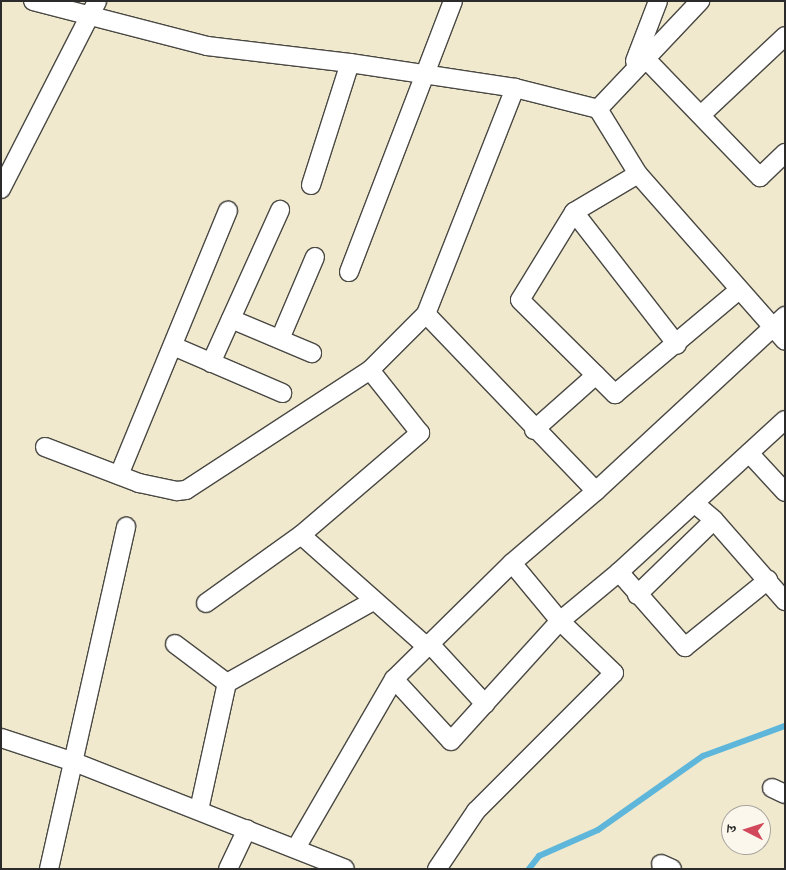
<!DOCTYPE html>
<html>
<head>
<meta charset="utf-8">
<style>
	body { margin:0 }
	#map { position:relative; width:786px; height:870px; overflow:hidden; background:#f0e9ce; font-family:"IM FELL French Canon","Noto Serif Devanagari",serif }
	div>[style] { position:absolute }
	.stream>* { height:5.5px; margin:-2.75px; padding:0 2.75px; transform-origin:2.75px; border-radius:2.75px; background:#5eb7db }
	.roads { filter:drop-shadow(1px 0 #494843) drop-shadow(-1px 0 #494843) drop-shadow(0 1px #494843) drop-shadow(0 -1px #494843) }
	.minor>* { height:18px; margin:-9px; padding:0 9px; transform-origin:9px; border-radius:9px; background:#fff }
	span { translate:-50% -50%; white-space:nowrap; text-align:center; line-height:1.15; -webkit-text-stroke:4px #fbf7ec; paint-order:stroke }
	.frame { position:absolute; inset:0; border:2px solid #2b2b2b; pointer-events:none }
	.north { position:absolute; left:721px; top:805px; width:50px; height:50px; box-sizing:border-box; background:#fbf7ec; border:1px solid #a8a59f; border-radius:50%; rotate:275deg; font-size:14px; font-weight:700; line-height:20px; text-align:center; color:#2b2b2b }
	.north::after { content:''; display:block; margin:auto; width:18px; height:22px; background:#d1495b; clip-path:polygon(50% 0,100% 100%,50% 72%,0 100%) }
</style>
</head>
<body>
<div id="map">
	<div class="stream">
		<div style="left:529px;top:869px;width:16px;rotate:-52deg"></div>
		<div style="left:539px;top:856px;width:64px;rotate:-23.8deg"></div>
		<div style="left:598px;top:830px;width:128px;rotate:-35.2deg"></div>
		<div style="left:703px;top:756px;width:87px;rotate:-20.1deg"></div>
	</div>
	<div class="roads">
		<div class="minor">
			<div style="left:33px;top:1px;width:180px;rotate:14.5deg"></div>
			<div style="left:207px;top:46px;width:144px;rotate:6.8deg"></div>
			<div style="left:350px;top:63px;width:167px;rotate:8.6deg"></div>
			<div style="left:515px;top:88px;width:86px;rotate:14.2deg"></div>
			<div style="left:598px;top:109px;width:76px;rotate:58.4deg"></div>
			<div style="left:638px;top:174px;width:222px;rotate:48.6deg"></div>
			<div style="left:644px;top:57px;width:167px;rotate:46deg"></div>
			<div style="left:760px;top:177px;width:35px;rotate:-44deg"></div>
			<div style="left:635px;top:61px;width:64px;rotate:-69deg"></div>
			<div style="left:598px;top:109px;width:149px;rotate:-46.6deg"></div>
			<div style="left:701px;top:115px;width:115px;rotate:-43.2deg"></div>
			<div style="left:638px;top:174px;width:74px;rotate:149.3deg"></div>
			<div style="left:574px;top:212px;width:103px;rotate:121.5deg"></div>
			<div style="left:520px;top:300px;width:134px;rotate:44.7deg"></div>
			<div style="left:615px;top:394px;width:162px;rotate:-40deg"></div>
			<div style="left:311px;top:185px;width:128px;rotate:-72.3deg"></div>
			<div style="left:1px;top:189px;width:211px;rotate:-62.9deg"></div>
			<div style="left:574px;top:212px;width:168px;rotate:52.2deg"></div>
			<div style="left:349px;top:272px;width:290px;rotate:-69deg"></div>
			<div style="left:426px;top:314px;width:245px;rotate:46.2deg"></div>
			<div style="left:231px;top:319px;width:88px;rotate:22.8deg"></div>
			<div style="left:280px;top:339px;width:89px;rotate:-66.9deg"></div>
			<div style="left:173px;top:346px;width:119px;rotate:23.3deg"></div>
			<div style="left:211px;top:363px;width:168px;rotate:-65.7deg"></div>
			<div style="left:534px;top:430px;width:83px;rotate:-41.6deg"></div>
			<div style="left:45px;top:447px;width:101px;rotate:21deg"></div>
			<div style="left:139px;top:483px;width:39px;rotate:12deg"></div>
			<div style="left:177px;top:491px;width:9px;rotate:-6deg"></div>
			<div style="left:186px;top:490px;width:220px;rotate:-33.1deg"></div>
			<div style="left:749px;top:453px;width:53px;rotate:47.3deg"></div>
			<div style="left:119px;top:475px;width:286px;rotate:-67.6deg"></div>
			<div style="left:694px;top:503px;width:26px;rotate:40deg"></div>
			<div style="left:714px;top:520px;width:108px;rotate:48.8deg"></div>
			<div style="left:619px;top:572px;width:100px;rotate:48.7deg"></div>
			<div style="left:685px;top:647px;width:107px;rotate:-38.9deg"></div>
			<div style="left:637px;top:595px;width:107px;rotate:-44.2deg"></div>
			<div style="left:206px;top:603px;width:117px;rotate:-35.6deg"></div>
			<div style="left:429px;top:643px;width:83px;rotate:47.4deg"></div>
			<div style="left:175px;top:644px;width:65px;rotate:36.9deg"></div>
			<div style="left:426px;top:646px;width:167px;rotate:-138.4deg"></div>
			<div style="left:301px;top:535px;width:157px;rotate:-40.6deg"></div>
			<div style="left:420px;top:433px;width:80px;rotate:-128.4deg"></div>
			<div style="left:370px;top:370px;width:79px;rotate:-45deg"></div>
			<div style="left:426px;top:314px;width:243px;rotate:-68.5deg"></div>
			<div style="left:394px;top:679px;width:84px;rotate:47.4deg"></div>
			<div style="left:451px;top:741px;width:162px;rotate:-47.8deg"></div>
			<div style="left:560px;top:621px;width:77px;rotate:-39.7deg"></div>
			<div style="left:619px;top:572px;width:225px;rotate:-42.5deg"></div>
			<div style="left:1px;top:738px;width:77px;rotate:18.2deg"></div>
			<div style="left:74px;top:762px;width:291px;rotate:21.5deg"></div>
			<div style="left:772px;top:788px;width:14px;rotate:25deg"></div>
			<div style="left:199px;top:810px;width:130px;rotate:-77.6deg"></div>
			<div style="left:227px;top:683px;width:167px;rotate:-29.3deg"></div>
			<div style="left:296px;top:848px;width:195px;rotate:-59.9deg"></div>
			<div style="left:394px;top:679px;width:165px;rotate:-44.5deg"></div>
			<div style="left:512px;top:563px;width:111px;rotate:-40.6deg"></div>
			<div style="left:596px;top:491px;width:258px;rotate:-42.8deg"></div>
			<div style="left:661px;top:864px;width:12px;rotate:24deg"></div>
			<div style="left:49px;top:869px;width:351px;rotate:-77.3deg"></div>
			<div style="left:228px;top:869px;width:44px;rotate:-64.6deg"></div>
			<div style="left:437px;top:869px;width:70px;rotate:-56.1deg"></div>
			<div style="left:476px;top:811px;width:195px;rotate:-45deg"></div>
			<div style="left:614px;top:673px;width:75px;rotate:-136.1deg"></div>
			<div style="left:560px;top:621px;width:75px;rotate:-129.6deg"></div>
		</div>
	</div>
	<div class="frame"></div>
	<div class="north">उ</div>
</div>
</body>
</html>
